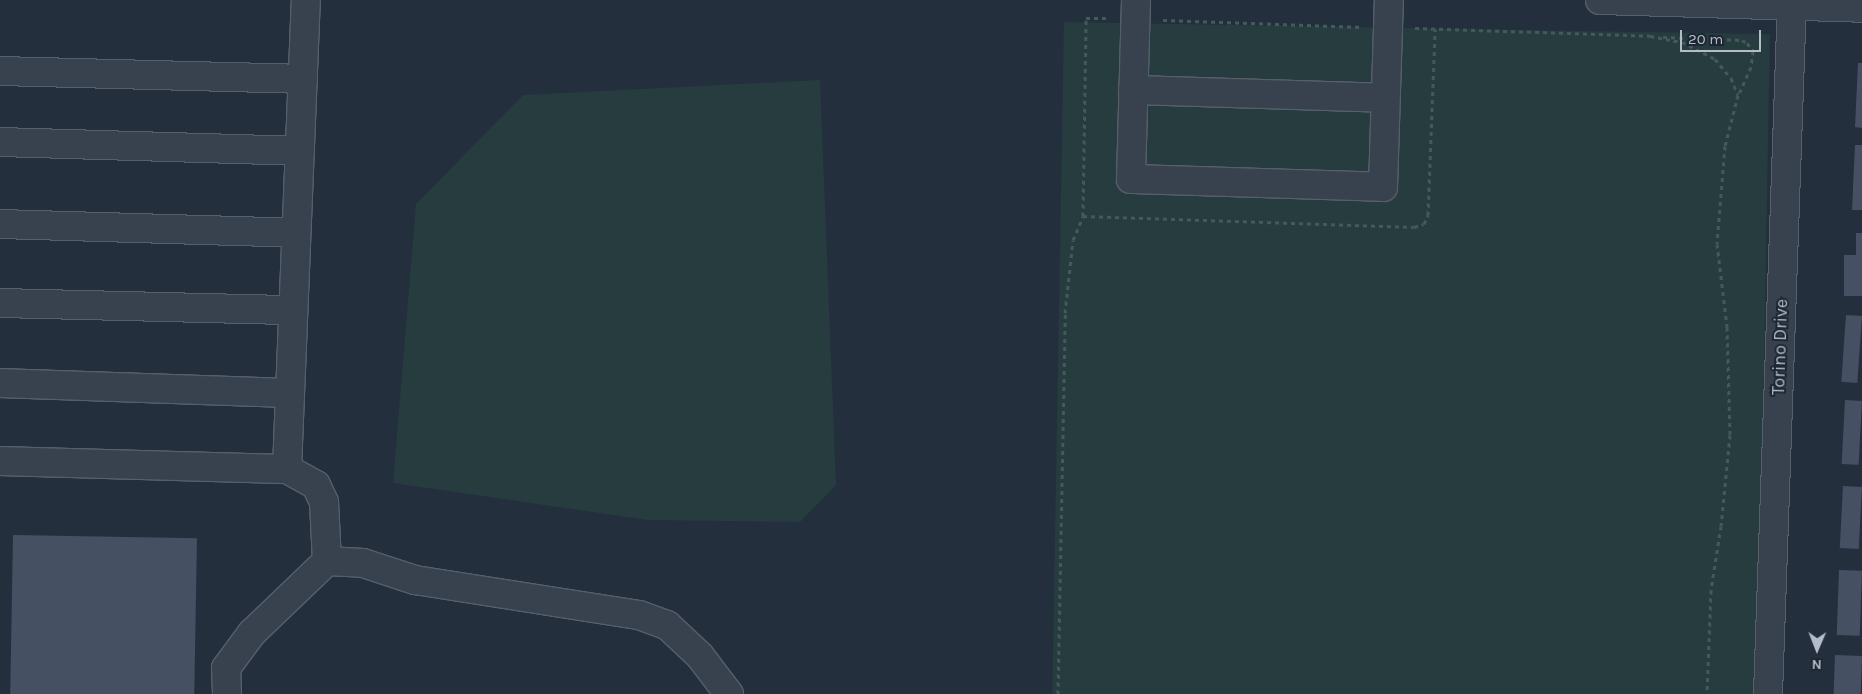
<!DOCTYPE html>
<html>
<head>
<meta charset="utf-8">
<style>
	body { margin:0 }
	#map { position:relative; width:1862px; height:694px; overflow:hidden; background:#242f3e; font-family:Karla,sans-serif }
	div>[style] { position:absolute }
	.green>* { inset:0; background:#263c3f; transform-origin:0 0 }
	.building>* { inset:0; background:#455162; transform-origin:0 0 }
	.path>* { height:3px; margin-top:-1.5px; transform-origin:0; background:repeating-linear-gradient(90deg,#44595c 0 4px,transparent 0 8px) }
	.roads { filter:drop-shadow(1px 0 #565f6c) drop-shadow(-1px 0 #565f6c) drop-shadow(0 1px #565f6c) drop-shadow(0 -1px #565f6c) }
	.minor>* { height:28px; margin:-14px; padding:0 14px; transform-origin:14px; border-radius:14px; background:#38414e }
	span { translate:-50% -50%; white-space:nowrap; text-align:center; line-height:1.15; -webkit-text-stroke:4px #1d2633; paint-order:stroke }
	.street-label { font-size:18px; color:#b4bcc9 }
	.north { position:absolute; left:1792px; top:624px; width:50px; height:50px; -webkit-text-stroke:4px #1d2633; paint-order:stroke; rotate:181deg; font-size:14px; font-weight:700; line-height:20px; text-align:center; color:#b4bcc9 }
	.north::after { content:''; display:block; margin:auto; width:18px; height:22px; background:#b4bcc9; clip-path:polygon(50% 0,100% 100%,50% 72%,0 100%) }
	.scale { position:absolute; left:1680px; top:30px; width:81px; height:22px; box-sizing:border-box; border:2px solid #b4bcc9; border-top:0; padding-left:6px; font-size:15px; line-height:18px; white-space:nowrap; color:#b4bcc9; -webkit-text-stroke:4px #1d2633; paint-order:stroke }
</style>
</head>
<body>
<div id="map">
	<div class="green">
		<div style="left:1064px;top:22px;width:706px;height:672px;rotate:1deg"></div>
		<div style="clip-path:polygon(820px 80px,836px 485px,800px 522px,648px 520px,393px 483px,416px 204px,523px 95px)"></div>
	</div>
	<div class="building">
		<div style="clip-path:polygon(1858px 63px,1862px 63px,1862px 128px,1855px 127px)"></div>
		<div style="clip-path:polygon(1855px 145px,1862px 145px,1862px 210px,1852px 210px)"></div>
		<div style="clip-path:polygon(1856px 233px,1862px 233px,1862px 296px,1844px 296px,1844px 255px,1856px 255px)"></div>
		<div style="left:1846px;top:315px;width:16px;height:67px;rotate:4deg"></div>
		<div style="left:1845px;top:400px;width:17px;height:64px;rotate:3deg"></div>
		<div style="left:1843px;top:486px;width:19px;height:62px;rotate:3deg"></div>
		<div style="left:13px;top:535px;width:184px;height:159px;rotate:1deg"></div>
		<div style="left:1839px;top:570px;width:23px;height:65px;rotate:2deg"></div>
		<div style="left:1835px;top:655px;width:27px;height:39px;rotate:2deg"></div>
	</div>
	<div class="path">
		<div style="left:1163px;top:20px;width:199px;rotate:2deg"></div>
		<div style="left:1415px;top:28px;width:235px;rotate:1.9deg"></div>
		<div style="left:1650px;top:36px;width:33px;rotate:11deg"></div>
		<div style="left:1682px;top:42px;width:37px;rotate:27deg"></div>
		<div style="left:1715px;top:59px;width:25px;rotate:50deg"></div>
		<div style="left:1731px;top:78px;width:18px;rotate:68deg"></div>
		<div style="left:1738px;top:95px;width:53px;rotate:104.3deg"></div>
		<div style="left:1725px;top:146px;width:98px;rotate:94.7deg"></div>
		<div style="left:1717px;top:244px;width:84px;rotate:83.1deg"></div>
		<div style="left:1727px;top:327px;width:108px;rotate:88.4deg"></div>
		<div style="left:1730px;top:435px;width:91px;rotate:95.6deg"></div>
		<div style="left:1721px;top:526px;width:65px;rotate:98.9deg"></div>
		<div style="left:1711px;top:590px;width:104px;rotate:92.2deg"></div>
		<div style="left:1663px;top:37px;width:79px;rotate:2.2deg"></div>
		<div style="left:1742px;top:40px;width:6px;rotate:31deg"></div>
		<div style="left:1747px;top:43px;width:10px;rotate:53deg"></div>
		<div style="left:1753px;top:51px;width:16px;rotate:97deg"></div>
		<div style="left:1751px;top:67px;width:30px;rotate:114deg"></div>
		<div style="left:1083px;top:216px;width:331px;rotate:1.9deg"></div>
		<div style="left:1414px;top:227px;width:10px;rotate:-17deg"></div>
		<div style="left:1424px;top:224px;width:10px;rotate:-66deg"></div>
		<div style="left:1428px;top:215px;width:186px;rotate:-87.8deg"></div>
		<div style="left:1058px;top:694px;width:381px;rotate:-88.9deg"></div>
		<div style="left:1065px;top:313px;width:73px;rotate:-83.7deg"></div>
		<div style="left:1073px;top:240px;width:26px;rotate:-67deg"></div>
		<div style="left:1083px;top:216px;width:198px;rotate:-89.1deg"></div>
		<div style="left:1086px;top:18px;width:23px"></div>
	</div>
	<div class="roads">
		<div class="minor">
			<div style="left:1136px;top:0;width:179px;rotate:91.6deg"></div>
			<div style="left:1131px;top:179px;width:252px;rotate:1.8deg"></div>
			<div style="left:1383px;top:187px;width:187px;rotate:-88.2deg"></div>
			<div style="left:1600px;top:0;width:262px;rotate:1.7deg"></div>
			<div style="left:0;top:71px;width:303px;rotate:1.5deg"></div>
			<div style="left:1133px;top:90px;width:252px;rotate:1.8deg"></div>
			<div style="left:0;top:142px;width:300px;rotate:1.7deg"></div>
			<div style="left:0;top:224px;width:296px;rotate:1.7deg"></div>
			<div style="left:0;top:303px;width:293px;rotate:1.4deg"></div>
			<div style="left:0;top:383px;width:289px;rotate:2deg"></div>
			<div style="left:0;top:461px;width:287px;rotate:1.6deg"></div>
			<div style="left:287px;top:469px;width:469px;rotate:-87.7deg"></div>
			<div style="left:287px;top:469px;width:33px;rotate:29deg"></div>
			<div style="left:316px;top:485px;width:19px;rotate:65deg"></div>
			<div style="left:324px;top:502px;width:59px;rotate:87.1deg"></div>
			<div style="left:327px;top:561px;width:36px;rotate:3deg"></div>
			<div style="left:363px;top:563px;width:55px;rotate:18.1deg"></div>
			<div style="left:415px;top:580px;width:227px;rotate:8.9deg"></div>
			<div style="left:639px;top:615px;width:30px;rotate:20deg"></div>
			<div style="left:667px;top:625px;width:45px;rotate:43.2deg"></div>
			<div style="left:700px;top:656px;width:48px;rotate:52.7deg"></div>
			<div style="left:227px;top:694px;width:26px;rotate:-92deg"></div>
			<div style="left:226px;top:668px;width:44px;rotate:-53.4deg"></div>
			<div style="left:252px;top:633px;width:104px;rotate:-43.8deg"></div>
			<div style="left:1768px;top:694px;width:694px;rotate:-88.02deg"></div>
		</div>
	</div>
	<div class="street-label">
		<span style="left:1780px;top:347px;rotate:-88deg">Torino Drive</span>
	</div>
	<div class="north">N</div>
	<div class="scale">20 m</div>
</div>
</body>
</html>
